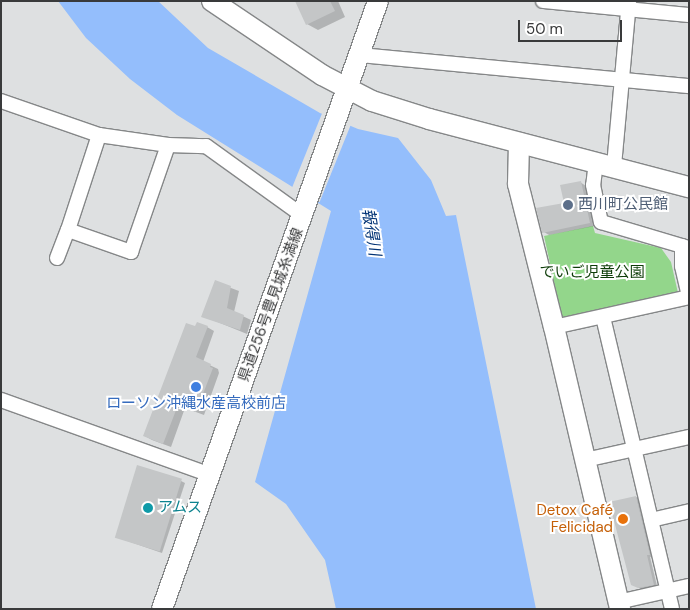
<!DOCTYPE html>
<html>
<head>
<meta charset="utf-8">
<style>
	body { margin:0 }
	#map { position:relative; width:690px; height:610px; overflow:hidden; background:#dee0e1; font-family:"DM Sans","Noto Sans JP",sans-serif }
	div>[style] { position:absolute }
	.green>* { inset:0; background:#93d68b }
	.water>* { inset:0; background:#94befc }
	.pier>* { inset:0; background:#dee0e1; transform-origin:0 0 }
	.shadow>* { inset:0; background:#0003 }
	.building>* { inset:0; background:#c4c6c7; transform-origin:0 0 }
	.roads { filter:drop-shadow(1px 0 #858788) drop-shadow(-1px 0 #858788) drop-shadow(0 1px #858788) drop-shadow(0 -1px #858788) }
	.street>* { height:14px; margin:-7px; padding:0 7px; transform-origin:7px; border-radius:7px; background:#fff }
	.secondary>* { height:20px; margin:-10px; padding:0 10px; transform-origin:10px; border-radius:10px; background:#fff }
	.dots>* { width:14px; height:14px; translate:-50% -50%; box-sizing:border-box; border:2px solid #fff; border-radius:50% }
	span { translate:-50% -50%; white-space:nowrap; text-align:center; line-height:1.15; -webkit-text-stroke:4px #fff; paint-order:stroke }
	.service-label { font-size:15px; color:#4e5e75 }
	.left { translate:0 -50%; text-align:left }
	.park-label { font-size:15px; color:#0d3c08 }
	.street-label { font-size:15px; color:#393a3b }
	.shop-label { font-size:15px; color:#366cbe }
	.culture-label { font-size:15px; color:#0d838f }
	.food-label { font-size:15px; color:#c56008 }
	.right { translate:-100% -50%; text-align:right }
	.water-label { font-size:16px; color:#033476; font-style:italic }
	.frame { position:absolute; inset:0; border:2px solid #393a3b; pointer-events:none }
	.scale { position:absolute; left:518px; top:20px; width:104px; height:22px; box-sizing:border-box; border:2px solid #393a3b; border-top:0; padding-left:6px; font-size:15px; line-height:18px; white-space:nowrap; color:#393a3b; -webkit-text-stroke:4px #fff; paint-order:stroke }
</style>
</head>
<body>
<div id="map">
	<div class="green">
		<div style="clip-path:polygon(593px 226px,595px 233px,661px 248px,671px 262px,678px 293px,562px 318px,544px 236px)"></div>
	</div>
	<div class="water">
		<div style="clip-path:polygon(58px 1px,158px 1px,208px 48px,320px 113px,358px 129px,398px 138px,431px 180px,446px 216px,456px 215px,536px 609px,336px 609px,325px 560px,286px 504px,255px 482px,331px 211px,177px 115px,130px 79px,86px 38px)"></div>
	</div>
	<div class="pier">
		<div style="left:323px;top:111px;width:31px;height:86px;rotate:22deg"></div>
	</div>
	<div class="shadow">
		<div style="clip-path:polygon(296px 1px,338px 1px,345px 17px,318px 30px,307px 24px)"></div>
		<div style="clip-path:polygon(580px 182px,586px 186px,595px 226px,549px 235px,544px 232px)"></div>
		<div style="clip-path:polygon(215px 282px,239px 291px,234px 312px,251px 320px,247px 334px,203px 316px)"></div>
		<div style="clip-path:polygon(207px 327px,214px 331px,203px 362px,218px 369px,219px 373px,204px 415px,185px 408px,171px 447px,152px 440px,145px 436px,196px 328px)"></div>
		<div style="clip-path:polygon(181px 481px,185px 483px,162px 553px,116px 537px)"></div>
		<div style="clip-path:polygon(636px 497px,640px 499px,653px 556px,650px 557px,657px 586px,643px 590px,632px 584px)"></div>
	</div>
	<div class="building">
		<div style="clip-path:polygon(295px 1px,330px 1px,335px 11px,306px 25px)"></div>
		<div style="clip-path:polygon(581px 181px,590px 223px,542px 233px,536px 208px,564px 203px,560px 185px)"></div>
		<div style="clip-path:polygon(215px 280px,231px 286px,227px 308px,244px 315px,240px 330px,201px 317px)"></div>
		<div style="clip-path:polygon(197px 322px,208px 326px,196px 357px,211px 364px,210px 367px,213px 368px,196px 412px,178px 405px,163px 444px,143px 436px,186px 323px,195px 326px)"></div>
		<div style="left:137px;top:465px;width:47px;height:76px;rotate:17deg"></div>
		<div style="clip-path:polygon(636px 496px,650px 555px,647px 555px,654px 585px,638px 588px,631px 585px,609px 502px)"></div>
	</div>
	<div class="roads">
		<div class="street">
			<div style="left:543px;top:1px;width:147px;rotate:5.5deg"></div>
			<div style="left:359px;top:55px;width:331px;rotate:5.4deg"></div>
			<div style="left:1px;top:101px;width:104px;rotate:19.1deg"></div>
			<div style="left:99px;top:135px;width:70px;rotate:8.2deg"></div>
			<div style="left:168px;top:145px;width:38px;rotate:2deg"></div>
			<div style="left:206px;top:146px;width:120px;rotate:35.8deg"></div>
			<div style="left:99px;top:135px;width:100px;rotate:108.1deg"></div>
			<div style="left:68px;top:230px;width:67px;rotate:19.2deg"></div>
			<div style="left:131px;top:252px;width:113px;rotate:-70.9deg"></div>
			<div style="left:596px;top:162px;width:23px;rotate:97deg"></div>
			<div style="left:593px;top:185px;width:38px;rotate:78deg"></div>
			<div style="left:601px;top:222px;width:92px;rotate:16.5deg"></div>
			<div style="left:614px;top:166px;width:166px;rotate:-84.8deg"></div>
			<div style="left:682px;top:246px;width:20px;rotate:90deg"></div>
			<div style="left:682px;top:266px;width:31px;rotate:77deg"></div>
			<div style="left:57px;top:258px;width:30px;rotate:-69deg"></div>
			<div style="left:603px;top:317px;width:300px;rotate:76.7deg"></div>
			<div style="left:554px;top:327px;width:138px;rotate:-12.5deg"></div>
			<div style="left:1px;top:400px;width:222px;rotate:19.7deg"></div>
			<div style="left:585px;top:460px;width:107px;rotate:-12.5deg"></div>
			<div style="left:651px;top:520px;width:39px;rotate:-13deg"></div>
			<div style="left:618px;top:602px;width:73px;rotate:-12.7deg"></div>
		</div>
		<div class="secondary">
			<div style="left:212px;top:1px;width:133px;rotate:33.9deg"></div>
			<div style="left:322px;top:75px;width:56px;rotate:27.5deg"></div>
			<div style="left:372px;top:101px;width:60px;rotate:17.5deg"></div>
			<div style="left:429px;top:119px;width:269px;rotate:14.7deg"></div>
			<div style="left:519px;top:143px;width:41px;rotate:91.4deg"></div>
			<div style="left:518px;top:184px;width:147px;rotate:75.9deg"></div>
			<div style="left:554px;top:327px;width:290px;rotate:76.8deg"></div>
			<div style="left:162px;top:609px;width:645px;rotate:-70.44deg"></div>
		</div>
	</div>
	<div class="dots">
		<div style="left:568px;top:205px;background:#5c6f8a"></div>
		<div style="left:196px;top:387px;background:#3f7fe0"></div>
		<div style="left:148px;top:508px;background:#0f9aa8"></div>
		<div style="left:623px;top:519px;background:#e8710a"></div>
	</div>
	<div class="service-label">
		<span class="left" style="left:578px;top:205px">西川町公民館</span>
	</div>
	<div class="park-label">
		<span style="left:592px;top:273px">でいご児童公園</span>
	</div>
	<div class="street-label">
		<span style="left:271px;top:305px;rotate:-70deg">県道256号豊見城糸満線</span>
	</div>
	<div class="shop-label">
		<span style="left:196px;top:404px">ローソン沖縄水産高校前店</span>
	</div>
	<div class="culture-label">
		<span class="left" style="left:158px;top:508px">アムス</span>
	</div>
	<div class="food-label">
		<span class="right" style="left:613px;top:519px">Detox Café<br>Felicidad</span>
	</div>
	<div class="water-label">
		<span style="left:371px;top:232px;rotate:81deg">報得川</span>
	</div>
	<div class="frame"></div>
	<div class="scale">50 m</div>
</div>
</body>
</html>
